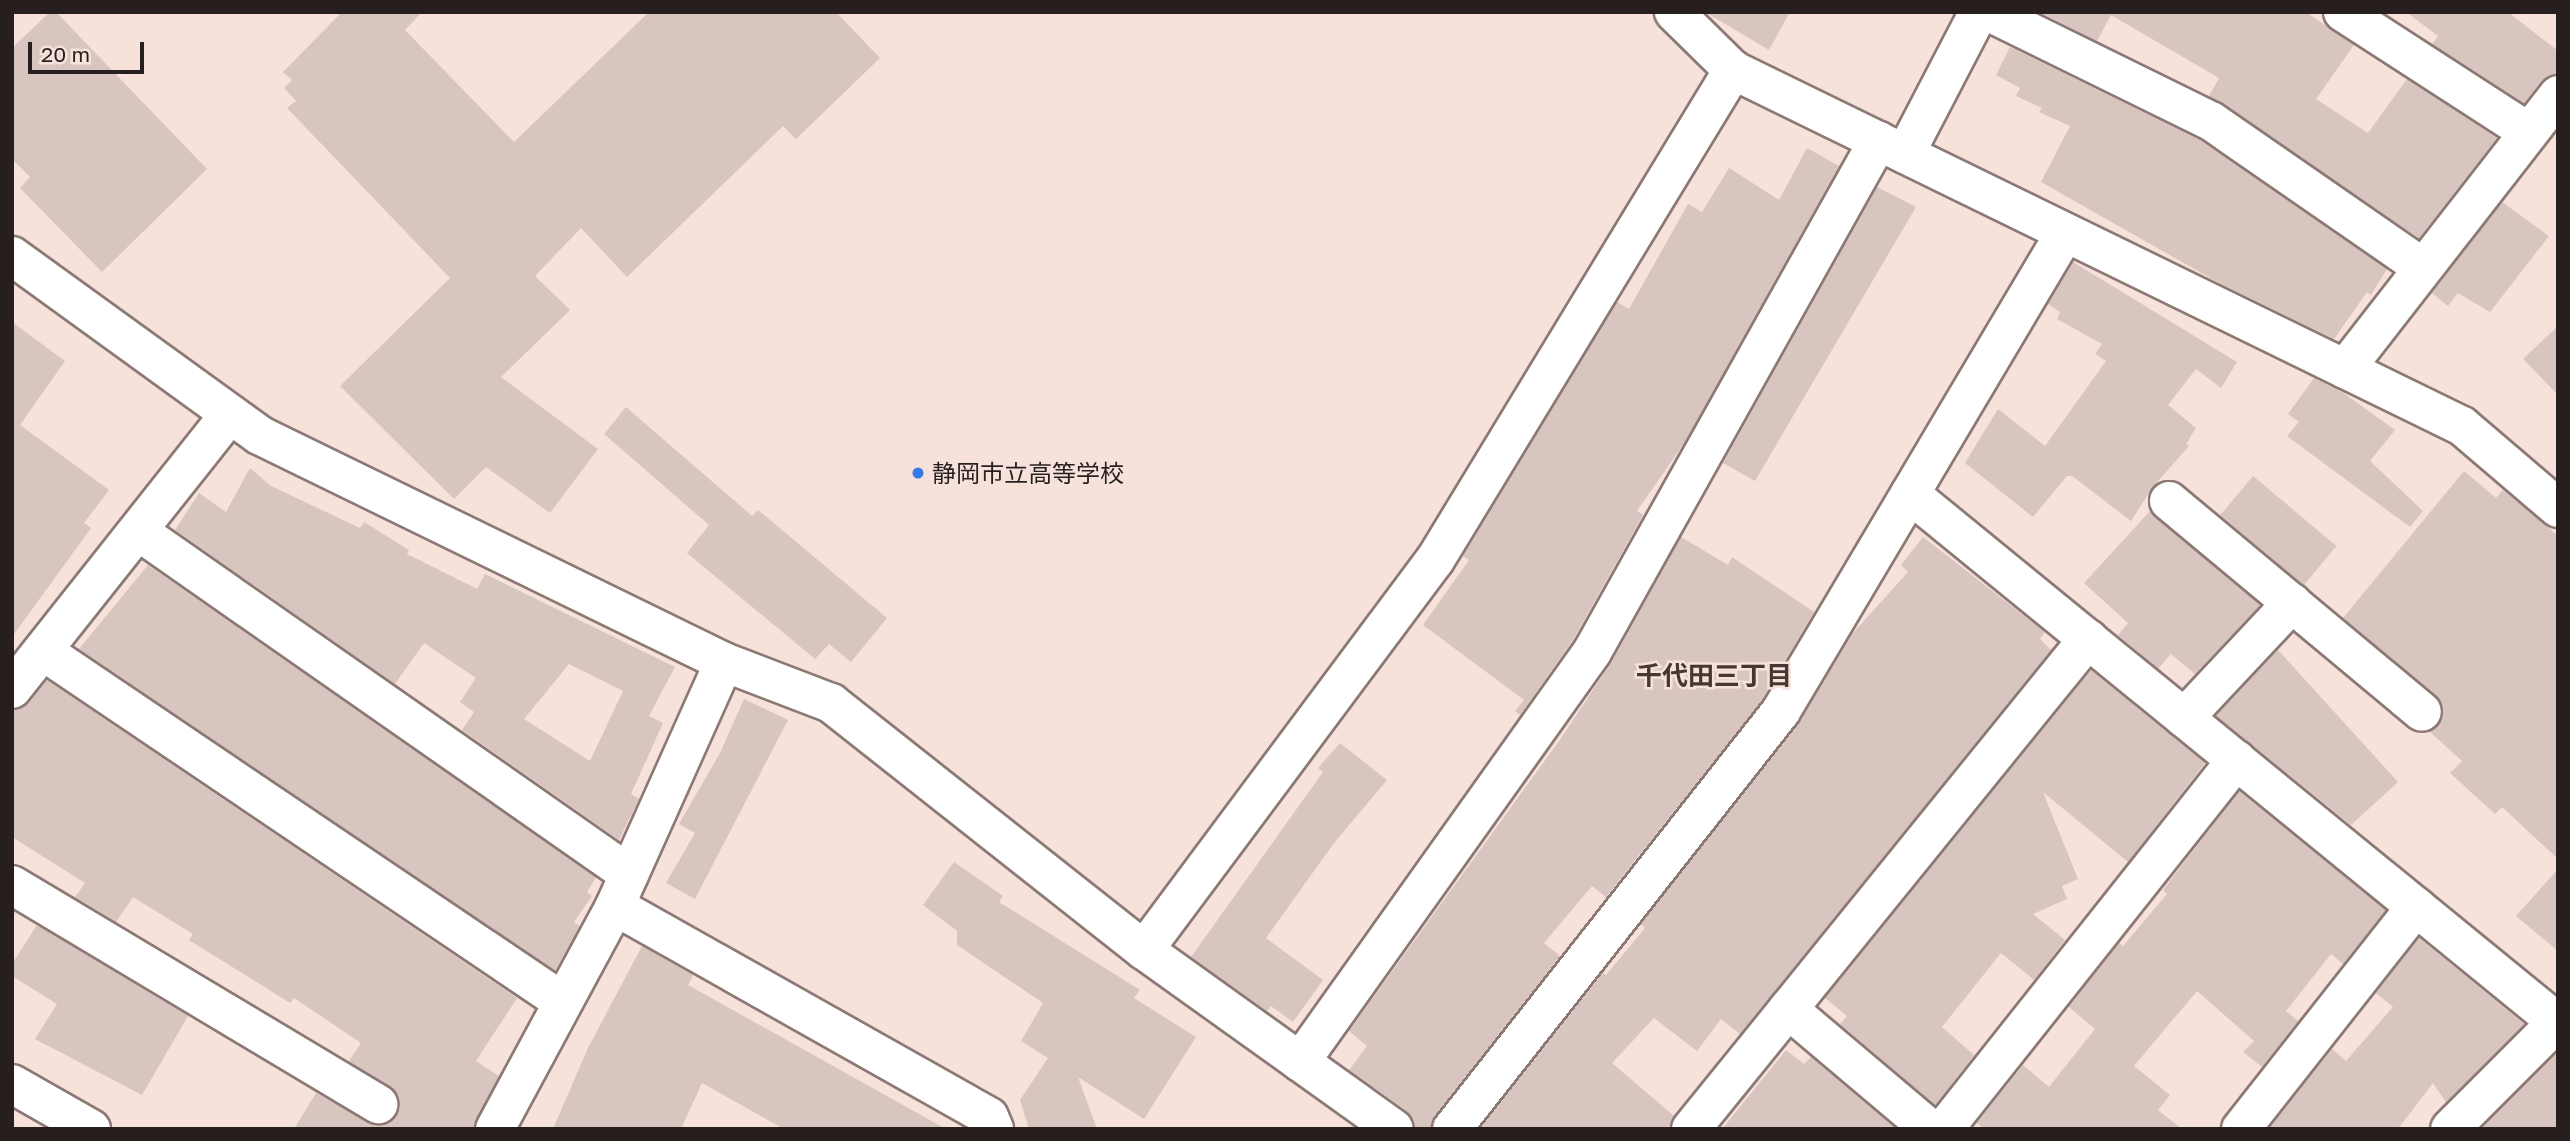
<!DOCTYPE html>
<html>
<head>
<meta charset="utf-8">
<style>
	body { margin:0 }
	#map { position:relative; width:2570px; height:1141px; overflow:hidden; background:#f6e1db; font-family:"Golos Text","Noto Sans JP",sans-serif }
	div>[style] { position:absolute }
	.building>* { inset:0; background:#d9c5bf; transform-origin:0 0 }
	.roads { filter:drop-shadow(2px 0 #8c7974) drop-shadow(-2px 0 #8c7974) drop-shadow(0 2px #8c7974) drop-shadow(0 -2px #8c7974) }
	.minor>* { height:38px; margin:-19px; padding:0 19px; transform-origin:19px; border-radius:19px; background:#fff }
	.dots>* { width:19px; height:19px; translate:-50% -50%; box-sizing:border-box; border:4px solid #f6e1db; border-radius:50% }
	span { translate:-50% -50%; white-space:nowrap; text-align:center; line-height:1.15; -webkit-text-stroke:5px #f6e1db; paint-order:stroke }
	.poi-label { font-size:24px; color:#261f1d }
	.left { translate:0 -50%; text-align:left }
	.neighbourhood-label { font-size:26px; color:#473733; font-weight:700 }
	.frame { position:absolute; inset:0; border:14px solid #261f1d; pointer-events:none }
	.scale { position:absolute; left:28px; top:42px; width:116px; height:32px; box-sizing:border-box; border:4px solid #261f1d; border-top:0; padding-left:9px; font-size:21px; line-height:24px; white-space:nowrap; color:#261f1d; -webkit-text-stroke:5px #f6e1db; paint-order:stroke }
</style>
</head>
<body>
<div id="map">
	<div class="building">
		<div style="clip-path:polygon(50px 12px,56px 12px,207px 169px,102px 272px,20px 188px,30px 177px,12px 159px,12px 48px)"></div>
		<div style="clip-path:polygon(342px 12px,422px 12px,405px 30px,514px 142px,649px 12px,836px 12px,880px 58px,796px 139px,783px 126px,627px 277px,581px 228px,535px 276px,570px 310px,501px 377px,598px 449px,550px 513px,486px 467px,454px 499px,340px 386px,450px 278px,287px 108px,296px 101px,284px 88px,292px 80px,283px 72px)"></div>
		<div style="clip-path:polygon(1705px 12px,1790px 12px,1769px 50px)"></div>
		<div style="clip-path:polygon(2039px 12px,2306px 12px,2354px 45px,2316px 99px,2368px 133px,2407px 79px,2497px 138px,2419px 238px,2209px 96px,2219px 78px,2111px 15px,2097px 41px)"></div>
		<div style="clip-path:polygon(2406px 12px,2508px 12px,2558px 51px,2558px 74px,2541px 81px,2524px 103px,2432px 44px,2438px 36px)"></div>
		<div style="clip-path:polygon(2010px 47px,2200px 140px,2387px 269px,2371px 295px,2367px 292px,2334px 339px,2219px 283px,2041px 182px,2070px 126px,2039px 112px,2042px 108px,2016px 96px,2020px 88px,1996px 75px)"></div>
		<div style="clip-path:polygon(1807px 148px,1839px 166px,1685px 442px,1637px 511px,1643px 515px,1573px 640px,1520px 715px,1515px 711px,1524px 700px,1423px 625px,1469px 560px,1463px 556px,1617px 302px,1629px 309px,1688px 204px,1702px 212px,1729px 168px,1779px 200px)"></div>
		<div style="clip-path:polygon(1877px 187px,1916px 207px,1755px 481px,1723px 463px)"></div>
		<div style="clip-path:polygon(2502px 202px,2549px 236px,2490px 312px,2458px 293px,2448px 306px,2432px 293px)"></div>
		<div style="clip-path:polygon(2073px 262px,2237px 362px,2221px 388px,2196px 369px,2168px 405px,2196px 428px,2186px 444px,2189px 446px,2152px 488px,2131px 521px,2072px 476px,2067px 476px,2033px 517px,1965px 463px,1998px 409px,2045px 446px,2106px 361px,2095px 354px,2102px 344px,2057px 319px,2060px 312px,2048px 304px)"></div>
		<div style="clip-path:polygon(12px 322px,65px 361px,20px 425px,109px 490px,84px 523px,91px 528px,12px 637px)"></div>
		<div style="clip-path:polygon(2558px 326px,2558px 395px,2523px 359px)"></div>
		<div style="clip-path:polygon(2314px 378px,2342px 392px,2395px 430px,2370px 461px,2423px 511px,2410px 527px,2287px 436px,2299px 422px,2288px 414px)"></div>
		<div style="clip-path:polygon(626px 407px,752px 516px,758px 510px,887px 618px,851px 662px,829px 644px,815px 659px,687px 553px,709px 525px,604px 434px)"></div>
		<div style="clip-path:polygon(evenodd,250px 468px,271px 486px,360px 528px,364px 522px,409px 550px,407px 554px,477px 589px,485px 574px,675px 667px,649px 716px,663px 723px,631px 794px,639px 799px,619px 840px,462px 730px,474px 712px,460px 702px,476px 678px,424px 643px,395px 684px,175px 530px,199px 493px,226px 512px,250px 468px,569px 664px,623px 691px,590px 761px,524px 719px,569px 664px)"></div>
		<div style="clip-path:polygon(2464px 471px,2496px 498px,2503px 490px,2558px 536px,2558px 859px,2502px 807px,2495px 814px,2450px 773px,2462px 761px,2430px 732px,2443px 716px,2442px 704px,2343px 618px)"></div>
		<div style="left:2253px;top:476px;width:109px;height:51px;rotate:40deg"></div>
		<div style="clip-path:polygon(2150px 511px,2260px 605px,2195px 674px,2171px 654px,2158px 669px,2118px 635px,2128px 623px,2084px 583px)"></div>
		<div style="clip-path:polygon(1681px 537px,1728px 565px,1732px 557px,1814px 612px,1763px 699px,1606px 897px,1592px 886px,1544px 943px,1560px 956px,1435px 1115px,1431px 1129px,1415px 1129px,1407px 1111px,1349px 1070px,1367px 1046px,1349px 1031px,1559px 741px,1611px 663px)"></div>
		<div style="clip-path:polygon(1923px 537px,2045px 632px,2040px 639px,2051px 650px,1740px 1034px,1721px 1019px,1697px 1051px,1654px 1018px,1612px 1063px,1674px 1116px,1670px 1129px,1480px 1129px,1603px 973px,1606px 975px,1645px 928px,1641px 924px,1798px 725px,1852px 634px,1908px 572px,1901px 565px)"></div>
		<div style="clip-path:polygon(148px 565px,596px 877px,587px 892px,592px 896px,574px 922px,580px 926px,555px 971px,79px 649px)"></div>
		<div style="clip-path:polygon(2278px 650px,2398px 782px,2351px 825px,2216px 716px)"></div>
		<div style="clip-path:polygon(2091px 670px,2205px 763px,2128px 862px,2043px 792px,2078px 879px,2062px 886px,2067px 899px,2033px 914px,2065px 940px,2034px 980px,2001px 953px,1942px 1027px,1974px 1055px,1935px 1105px,1840px 1024px,1847px 1016px,1825px 998px)"></div>
		<div style="clip-path:polygon(47px 680px,517px 998px,476px 1061px,499px 1076px,473px 1129px,294px 1129px,316px 1093px,377px 1126px,396px 1116px,397px 1094px,349px 1061px,361px 1043px,294px 998px,290px 1003px,189px 940px,193px 934px,133px 897px,116px 922px,75px 897px,85px 883px,12px 837px,12px 710px,29px 703px)"></div>
		<div style="clip-path:polygon(744px 699px,788px 720px,695px 899px,666px 883px,695px 833px,679px 824px,720px 753px)"></div>
		<div style="clip-path:polygon(1340px 743px,1387px 780px,1334px 843px,1266px 938px,1323px 980px,1293px 1022px,1271px 1006px,1267px 1011px,1191px 957px,1323px 772px,1318px 768px)"></div>
		<div style="clip-path:polygon(2239px 791px,2386px 910px,2343px 964px,2331px 954px,2286px 1011px,2298px 1021px,2262px 1067px,2243px 1052px,2254px 1041px,2197px 991px,2134px 1066px,2170px 1095px,2158px 1110px,2182px 1129px,1984px 1129px,1977px 1123px,2023px 1065px,2049px 1087px,2095px 1029px,2069px 1007px,2119px 943px,2123px 946px,2167px 894px,2163px 890px)"></div>
		<div style="clip-path:polygon(954px 862px,1003px 896px,999px 902px,1140px 990px,1134px 998px,1196px 1037px,1144px 1119px,1078px 1077px,1097px 1129px,1029px 1129px,1020px 1100px,1048px 1058px,1021px 1041px,1043px 1003px,957px 945px,957px 931px,923px 905px)"></div>
		<div style="clip-path:polygon(2558px 869px,2558px 951px,2516px 916px)"></div>
		<div style="clip-path:polygon(37px 925px,188px 1016px,142px 1095px,35px 1039px,57px 1004px,12px 976px,12px 964px)"></div>
		<div style="clip-path:polygon(2419px 938px,2524px 1024px,2446px 1102px,2433px 1083px,2398px 1129px,2269px 1129px,2332px 1049px,2346px 1061px,2393px 1007px,2376px 993px)"></div>
		<div style="clip-path:polygon(642px 946px,693px 975px,688px 985px,946px 1129px,784px 1129px,702px 1083px,681px 1129px,553px 1129px,588px 1048px)"></div>
		<div style="clip-path:polygon(1786px 1050px,1804px 1064px,1811px 1057px,1896px 1129px,1722px 1129px)"></div>
		<div style="clip-path:polygon(2558px 1052px,2558px 1129px,2481px 1129px)"></div>
	</div>
	<div class="roads">
		<div class="minor">
			<div style="left:1674px;top:12px;width:83px;rotate:44.5deg"></div>
			<div style="left:1733px;top:70px;width:811px;rotate:26.03deg"></div>
			<div style="left:2462px;top:426px;width:126px;rotate:40.5deg"></div>
			<div style="left:1989px;top:12px;width:247px;rotate:26.2deg"></div>
			<div style="left:2211px;top:121px;width:257px;rotate:34.7deg"></div>
			<div style="left:2343px;top:12px;width:219px;rotate:32.9deg"></div>
			<div style="left:1905px;top:154px;width:160px;rotate:-62.5deg"></div>
			<div style="left:12px;top:256px;width:305px;rotate:35.9deg"></div>
			<div style="left:259px;top:435px;width:517px;rotate:26.02deg"></div>
			<div style="left:724px;top:662px;width:115px;rotate:21deg"></div>
			<div style="left:831px;top:703px;width:399px;rotate:38.3deg"></div>
			<div style="left:1144px;top:950px;width:307px;rotate:35.6deg"></div>
			<div style="left:2345px;top:369px;width:347px;rotate:-52.1deg"></div>
			<div style="left:1910px;top:494px;width:835px;rotate:39.22deg"></div>
			<div style="left:2557px;top:1022px;width:151px;rotate:135deg"></div>
			<div style="left:2169px;top:501px;width:329px;rotate:39.8deg"></div>
			<div style="left:138px;top:531px;width:599px;rotate:34.94deg"></div>
			<div style="left:43px;top:651px;width:627px;rotate:34.02deg"></div>
			<div style="left:12px;top:689px;width:351px;rotate:-51.6deg"></div>
			<div style="left:2184px;top:718px;width:158px;rotate:-46.8deg"></div>
			<div style="left:12px;top:885px;width:427px;rotate:30.9deg"></div>
			<div style="left:615px;top:906px;width:429px;rotate:29.4deg"></div>
			<div style="left:989px;top:1117px;width:13px;rotate:67deg"></div>
			<div style="left:1144px;top:950px;width:487px;rotate:-53.3deg"></div>
			<div style="left:1435px;top:560px;width:574px;rotate:-58.69deg"></div>
			<div style="left:1788px;top:1009px;width:186px;rotate:40.2deg"></div>
			<div style="left:1300px;top:1062px;width:503px;rotate:-54.54deg"></div>
			<div style="left:1592px;top:652px;width:586px;rotate:-60.76deg"></div>
			<div style="left:12px;top:1084px;width:91px;rotate:29.7deg"></div>
			<div style="left:495px;top:1129px;width:253px;rotate:-61.7deg"></div>
			<div style="left:615px;top:906px;width:267px;rotate:-65.9deg"></div>
			<div style="left:1452px;top:1129px;width:532px;rotate:-51.79deg"></div>
			<div style="left:1781px;top:711px;width:556px;rotate:-59.28deg"></div>
			<div style="left:1691px;top:1129px;width:631px;rotate:-50.99deg"></div>
			<div style="left:1944px;top:1129px;width:471px;rotate:-51.6deg"></div>
			<div style="left:2241px;top:1129px;width:283px;rotate:-51.8deg"></div>
		</div>
	</div>
	<div class="dots">
		<div style="left:918px;top:473px;background:#357ae8"></div>
	</div>
	<div class="poi-label">
		<span class="left" style="left:932px;top:473px">静岡市立高等学校</span>
	</div>
	<div class="neighbourhood-label">
		<span style="left:1714px;top:676px">千代田三丁目</span>
	</div>
	<div class="frame"></div>
	<div class="scale">20 m</div>
</div>
</body>
</html>
